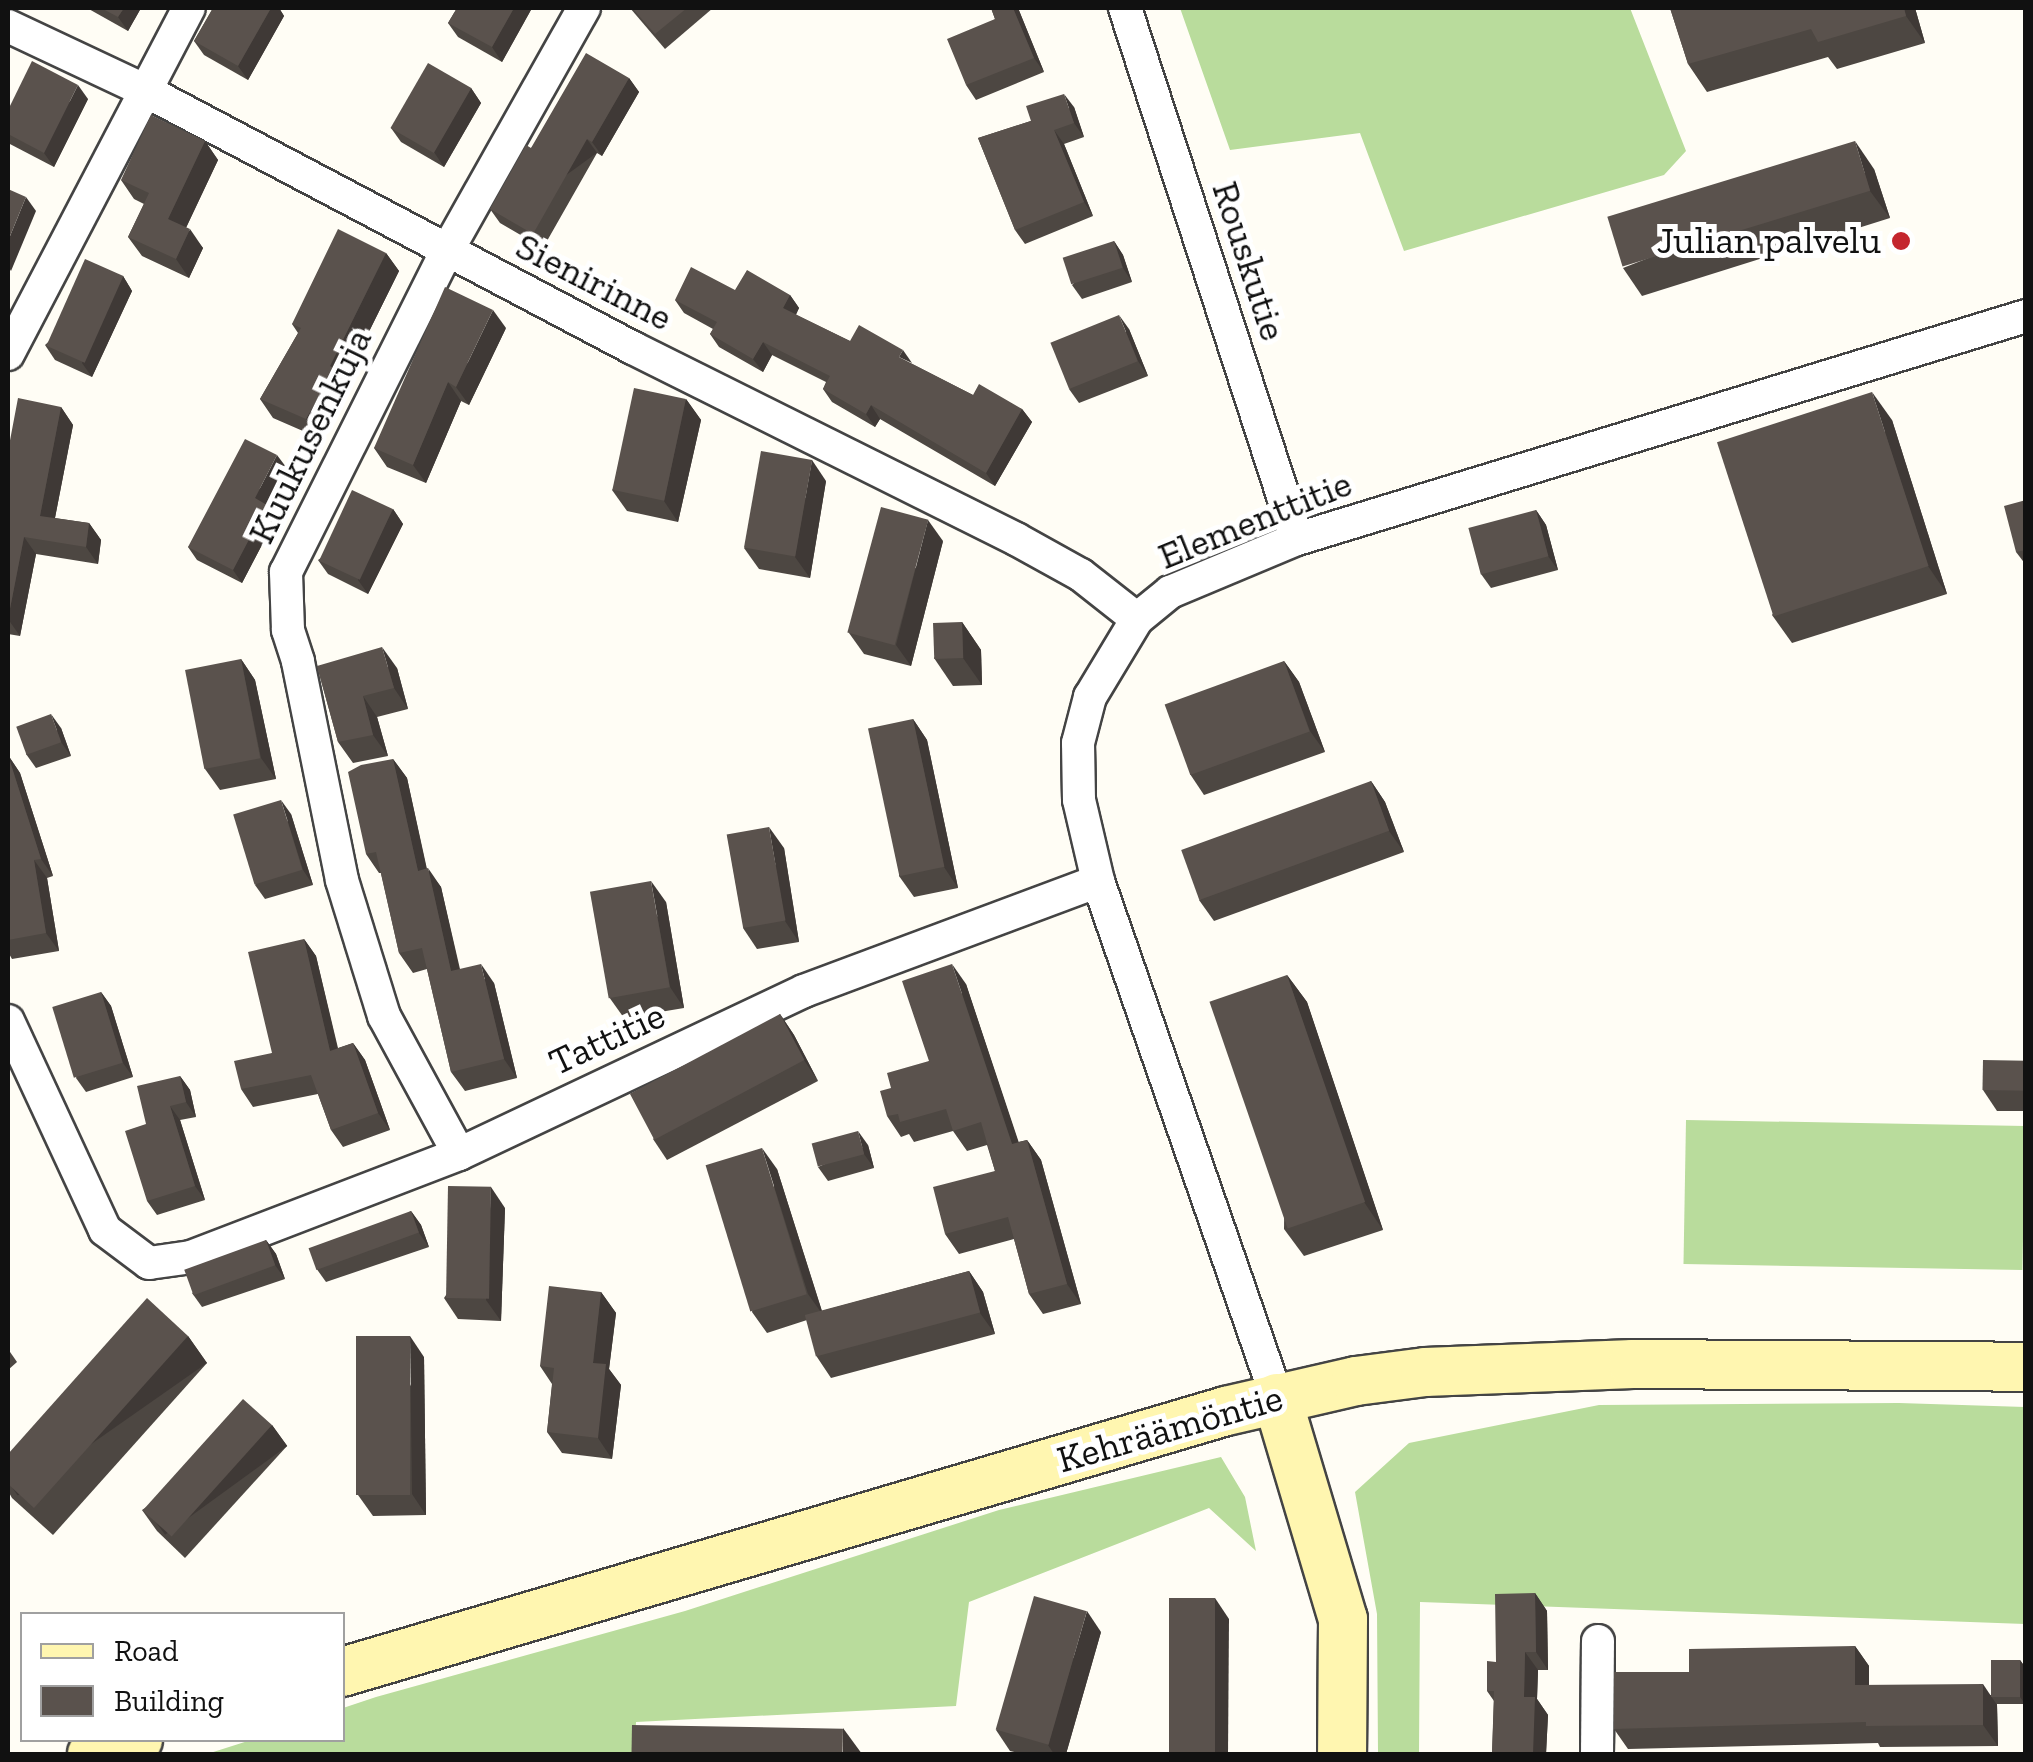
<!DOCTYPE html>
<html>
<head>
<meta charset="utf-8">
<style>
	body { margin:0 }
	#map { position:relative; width:2033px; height:1762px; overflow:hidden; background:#fffdf5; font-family:"Zilla Slab",serif }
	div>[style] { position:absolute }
	.forest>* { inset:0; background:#b9dc9c; transform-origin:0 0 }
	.roads { filter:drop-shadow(2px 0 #444) drop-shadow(-2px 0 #444) drop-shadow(0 2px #444) drop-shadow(0 -2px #444) }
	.street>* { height:32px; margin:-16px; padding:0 16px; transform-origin:16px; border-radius:16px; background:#fff }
	.secondary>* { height:48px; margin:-24px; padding:0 24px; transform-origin:24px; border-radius:24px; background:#fff6b0 }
	.wall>* { inset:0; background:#4d4742 }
	.shaded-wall>* { inset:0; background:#3f3936; transform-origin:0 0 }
	.building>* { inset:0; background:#5a524d; transform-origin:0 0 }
	.dots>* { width:28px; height:28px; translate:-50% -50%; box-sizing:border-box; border:5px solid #fff; border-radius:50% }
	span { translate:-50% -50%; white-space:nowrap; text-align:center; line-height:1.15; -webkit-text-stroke:10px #fff; paint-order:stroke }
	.poi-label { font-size:38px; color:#111 }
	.right { translate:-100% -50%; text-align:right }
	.street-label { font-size:38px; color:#111 }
	.frame { position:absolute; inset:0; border:10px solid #111; pointer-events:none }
	.legend { position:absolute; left:20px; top:1612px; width:325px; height:130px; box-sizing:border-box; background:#fff; border:2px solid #a0a0a0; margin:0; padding:12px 18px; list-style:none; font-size:30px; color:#111 }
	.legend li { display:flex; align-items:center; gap:20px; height:50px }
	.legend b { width:50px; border:2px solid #a0a0a0 }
</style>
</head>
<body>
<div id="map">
	<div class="forest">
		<div style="clip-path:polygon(1180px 8px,1630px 8px,1686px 151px,1664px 175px,1404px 251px,1360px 133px,1230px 150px)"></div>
		<div style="left:1686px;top:1120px;width:339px;height:144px;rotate:1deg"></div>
		<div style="clip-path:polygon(1899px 1403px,2025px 1407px,2025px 1624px,1420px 1602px,1419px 1754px,1378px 1754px,1377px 1614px,1355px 1492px,1409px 1443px,1599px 1405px)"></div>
		<div style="clip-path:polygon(1221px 1457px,1245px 1497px,1256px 1551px,1209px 1508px,969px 1602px,956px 1706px,636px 1722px,635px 1754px,207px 1754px,251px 1740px,342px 1740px,343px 1708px,376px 1697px,685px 1611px,999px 1510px)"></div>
	</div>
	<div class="roads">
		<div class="street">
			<div style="left:1125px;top:8px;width:558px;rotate:72.05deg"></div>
			<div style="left:8px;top:26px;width:150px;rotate:25.2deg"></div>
			<div style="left:144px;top:90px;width:553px;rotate:27.82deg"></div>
			<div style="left:633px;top:348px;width:428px;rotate:26.5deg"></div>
			<div style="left:1016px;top:539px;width:74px;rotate:29deg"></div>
			<div style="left:1081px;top:575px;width:71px;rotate:38.2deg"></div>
			<div style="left:8px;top:354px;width:390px;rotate:-62.4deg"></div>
			<div style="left:8px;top:1021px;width:230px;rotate:65.1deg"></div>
			<div style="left:105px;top:1230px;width:55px;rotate:36.9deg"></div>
			<div style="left:149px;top:1263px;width:42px;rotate:-8.1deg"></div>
			<div style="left:191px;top:1257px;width:287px;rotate:-21deg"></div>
			<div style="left:459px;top:1154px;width:382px;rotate:-25.3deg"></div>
			<div style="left:804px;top:991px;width:314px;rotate:-20.5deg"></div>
			<div style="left:459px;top:1154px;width:157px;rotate:-118.5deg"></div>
			<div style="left:384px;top:1016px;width:142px;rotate:-107.2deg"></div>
			<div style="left:342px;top:880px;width:223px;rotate:-101.4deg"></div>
			<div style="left:298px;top:661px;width:33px;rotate:-108deg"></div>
			<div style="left:288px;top:630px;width:58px;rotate:-92deg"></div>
			<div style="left:286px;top:572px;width:359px;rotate:-63.4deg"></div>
			<div style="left:447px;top:251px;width:279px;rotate:-60.6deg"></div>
			<div style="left:1277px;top:1398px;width:547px;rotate:-109.1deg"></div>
			<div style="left:1098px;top:881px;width:83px;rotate:-103.2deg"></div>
			<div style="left:1079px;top:800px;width:57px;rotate:-91deg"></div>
			<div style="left:1078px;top:743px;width:48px;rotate:-75.4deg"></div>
			<div style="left:1090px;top:697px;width:91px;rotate:-58.9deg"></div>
			<div style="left:1137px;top:619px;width:43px;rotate:-39.3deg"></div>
			<div style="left:1170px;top:592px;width:138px;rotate:-22.7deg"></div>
			<div style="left:1297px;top:539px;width:762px;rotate:-17.01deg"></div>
			<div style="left:1597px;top:1754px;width:113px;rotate:-89.5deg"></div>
		</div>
		<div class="secondary">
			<div style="left:1277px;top:1398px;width:231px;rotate:73.4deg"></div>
			<div style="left:1343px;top:1619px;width:135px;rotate:90.4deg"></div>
			<div style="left:342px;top:1672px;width:922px;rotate:-16.45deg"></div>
			<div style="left:1226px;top:1411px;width:133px;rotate:-13deg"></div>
			<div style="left:1356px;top:1381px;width:70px;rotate:-7.4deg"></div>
			<div style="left:1425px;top:1372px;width:208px;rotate:-2.2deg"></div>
			<div style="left:1633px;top:1364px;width:393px;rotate:0.4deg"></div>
			<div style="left:92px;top:1754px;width:48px;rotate:-16.9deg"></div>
		</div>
	</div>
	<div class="wall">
		<div style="clip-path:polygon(87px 8px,141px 8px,128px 31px)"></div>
		<div style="clip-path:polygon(213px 8px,279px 8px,284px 16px,248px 80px,204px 55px,194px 41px)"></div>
		<div style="clip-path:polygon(457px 8px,532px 8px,502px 62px,458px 37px,448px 23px)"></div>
		<div style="clip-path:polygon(630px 8px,713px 8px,665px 49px)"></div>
		<div style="clip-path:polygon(991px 8px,1018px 8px,1044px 72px,976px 100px,966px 85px,995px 19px)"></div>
		<div style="clip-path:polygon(1670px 8px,1915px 8px,1925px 43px,1837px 69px,1828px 57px,1707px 92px,1688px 64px)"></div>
		<div style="clip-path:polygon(629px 78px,639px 92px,602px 156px,597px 153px,543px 248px,500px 223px,490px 209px,531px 148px)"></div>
		<div style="clip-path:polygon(471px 88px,481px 103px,444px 167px,401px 142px,391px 128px)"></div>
		<div style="clip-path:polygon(88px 99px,54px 167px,8px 143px,8px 110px)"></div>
		<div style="clip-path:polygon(1074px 107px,1084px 137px,1064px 144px,1093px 216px,1025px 244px,1015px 230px,978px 138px)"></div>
		<div style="clip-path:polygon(205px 141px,218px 160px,186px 228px,203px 248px,189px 278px,142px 256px,128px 237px,144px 204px,134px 199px,121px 180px)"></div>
		<div style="clip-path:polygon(1874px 169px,1890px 218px,1642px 296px,1623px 268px)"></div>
		<div style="clip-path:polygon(1114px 241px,1123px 255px,1132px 282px,1082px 299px,1072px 285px)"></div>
		<div style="clip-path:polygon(386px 253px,399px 271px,344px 382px,348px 387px,319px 438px,273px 418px,260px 399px,298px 333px,292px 324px)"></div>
		<div style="clip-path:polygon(123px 276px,132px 291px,92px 377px,55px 360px,45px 345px)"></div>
		<div style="clip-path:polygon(735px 290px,790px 295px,799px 308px,796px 315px,850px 341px,912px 364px,973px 395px,1022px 409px,1032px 422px,995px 486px,880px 419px,875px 427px,832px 402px,823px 389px,826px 382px,772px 355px,763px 372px,719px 347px,710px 334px,713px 329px,684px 313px,675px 300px)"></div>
		<div style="clip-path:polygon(506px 328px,469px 405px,461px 401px,426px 483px,387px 467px,374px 448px)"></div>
		<div style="clip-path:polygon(1129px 329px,1148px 376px,1079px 403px,1069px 389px)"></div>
		<div style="clip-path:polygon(686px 399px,701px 420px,678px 522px,627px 511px,612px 490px)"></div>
		<div style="clip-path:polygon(61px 407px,73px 425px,55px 518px,89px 523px,101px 540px,98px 564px,36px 554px,20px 636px,8px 634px,8px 451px)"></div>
		<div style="clip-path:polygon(1892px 420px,1947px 594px,1792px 643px,1772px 615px)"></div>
		<div style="clip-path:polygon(286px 467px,267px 505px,276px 518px,242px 583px,197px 560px,188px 547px)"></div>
		<div style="clip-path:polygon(826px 481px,810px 578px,759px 569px,744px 548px)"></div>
		<div style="clip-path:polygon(2026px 500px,2026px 565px,2016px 552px)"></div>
		<div style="clip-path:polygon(393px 509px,403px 524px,368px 594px,328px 574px,318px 560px)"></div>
		<div style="clip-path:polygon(1536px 510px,1546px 525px,1558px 570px,1491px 588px,1481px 574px)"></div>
		<div style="clip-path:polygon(943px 541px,911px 666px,864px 654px,849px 633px)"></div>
		<div style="clip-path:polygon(962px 622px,981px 650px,982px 685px,953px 686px,934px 658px)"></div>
		<div style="clip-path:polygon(241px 659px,255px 680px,276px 779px,220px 790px,205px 769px)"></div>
		<div style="clip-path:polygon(1284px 661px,1299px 682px,1325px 752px,1204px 795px,1190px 774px)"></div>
		<div style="clip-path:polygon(317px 666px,397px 668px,408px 709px,377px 717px,388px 756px,353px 763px,338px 742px)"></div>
		<div style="clip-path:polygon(913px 719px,927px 740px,958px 888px,914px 897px,899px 876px)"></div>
		<div style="clip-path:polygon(61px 728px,71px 756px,36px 768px,26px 754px)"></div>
		<div style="clip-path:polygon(8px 755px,20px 773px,53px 876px,47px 878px,59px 951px,12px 959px,8px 952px)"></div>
		<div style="clip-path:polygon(393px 759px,407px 778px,427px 869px,441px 887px,460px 969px,494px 983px,517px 1078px,465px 1091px,451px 1072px,427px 969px,413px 973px,399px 953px,381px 873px,379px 873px,366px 854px)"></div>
		<div style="clip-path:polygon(1371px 781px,1385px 802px,1404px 852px,1214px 921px,1199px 900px)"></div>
		<div style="clip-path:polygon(291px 814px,313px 885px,265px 899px,255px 885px)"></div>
		<div style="clip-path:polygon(784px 848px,799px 942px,757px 949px,743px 928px)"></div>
		<div style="clip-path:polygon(666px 902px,684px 1008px,624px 1018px,609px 997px)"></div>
		<div style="clip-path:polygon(304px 939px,316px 956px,338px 1048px,353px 1043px,365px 1060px,390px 1130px,343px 1147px,331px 1130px,318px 1094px,253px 1107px,241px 1089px,272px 1053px)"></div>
		<div style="clip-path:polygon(1287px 975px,1307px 1002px,1383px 1230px,1304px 1256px,1284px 1229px)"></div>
		<div style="clip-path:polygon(966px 984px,1018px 1142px,1027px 1140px,1041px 1160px,1081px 1304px,1043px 1314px,1029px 1294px,1014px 1239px,959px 1254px,945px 1234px,995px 1171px,987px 1145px,967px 1151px,953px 1131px,914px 1142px,909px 1134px,901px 1137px,887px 1116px,929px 1061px)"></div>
		<div style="clip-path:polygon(101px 992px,111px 1006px,133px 1077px,86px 1092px,76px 1078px)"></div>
		<div style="clip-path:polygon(780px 1014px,794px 1035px,818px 1081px,667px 1160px,653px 1139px)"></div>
		<div style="clip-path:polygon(2026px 1061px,2026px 1111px,1997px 1111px,1983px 1090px)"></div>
		<div style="clip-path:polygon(180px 1076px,190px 1090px,196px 1117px,180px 1120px,205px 1200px,157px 1215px,147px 1201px,146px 1124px)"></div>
		<div style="clip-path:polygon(868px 1145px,874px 1168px,828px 1181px,818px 1167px)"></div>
		<div style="clip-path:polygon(777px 1169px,822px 1311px,969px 1271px,983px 1292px,995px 1334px,831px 1378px,817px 1357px,807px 1320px,767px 1333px,752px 1312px)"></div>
		<div style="clip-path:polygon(505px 1208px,501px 1321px,458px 1319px,444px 1298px)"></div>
		<div style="clip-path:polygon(411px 1211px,421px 1225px,429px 1247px,326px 1282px,316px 1268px)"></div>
		<div style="clip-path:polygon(266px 1240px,276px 1254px,285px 1279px,202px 1307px,192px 1293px)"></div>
		<div style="clip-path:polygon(601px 1292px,616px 1313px,609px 1369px,621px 1385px,612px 1459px,562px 1453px,547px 1432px,552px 1384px,540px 1366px)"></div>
		<div style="clip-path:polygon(188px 1336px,207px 1363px,53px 1535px,12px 1498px,8px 1491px,8px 1454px)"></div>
		<div style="clip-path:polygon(8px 1349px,17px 1362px,8px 1370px)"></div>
		<div style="clip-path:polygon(424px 1357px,426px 1515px,373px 1516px,358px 1495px)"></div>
		<div style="clip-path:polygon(272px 1425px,287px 1446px,185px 1558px,157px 1531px,142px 1510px)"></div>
		<div style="clip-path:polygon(1535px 1593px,1547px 1611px,1548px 1670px,1538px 1670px,1537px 1699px,1548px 1715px,1546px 1754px,1492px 1754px,1494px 1701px,1487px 1691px,1496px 1662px)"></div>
		<div style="clip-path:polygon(1101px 1632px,1066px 1754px,1023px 1754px,1010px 1751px,996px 1730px)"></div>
		<div style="clip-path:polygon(1855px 1646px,1869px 1666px,1869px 1685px,1991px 1695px,2020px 1660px,2025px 1667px,2025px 1704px,1997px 1704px,1998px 1746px,1880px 1747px,1878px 1743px,1628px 1749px,1614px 1729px,1689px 1672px)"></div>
	</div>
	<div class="shaded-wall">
		<div style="clip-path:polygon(124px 8px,141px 8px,128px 31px,118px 17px)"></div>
		<div style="clip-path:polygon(271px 8px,279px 8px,284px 16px,248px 80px,238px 66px)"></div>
		<div style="clip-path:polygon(514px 8px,532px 8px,502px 62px,492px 47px)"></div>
		<div style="clip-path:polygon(1013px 8px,1018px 8px,1044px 72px,1034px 58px)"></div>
		<div style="clip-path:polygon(1904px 8px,1915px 8px,1925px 43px,1906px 16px)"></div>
		<div style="clip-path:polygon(629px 78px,639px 92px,602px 156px,592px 142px)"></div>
		<div style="clip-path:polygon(78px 85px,88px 99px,54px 167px,44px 153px)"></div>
		<div style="clip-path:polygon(471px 88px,481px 103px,444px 167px,434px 152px)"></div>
		<div style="clip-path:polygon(1064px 94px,1074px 107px,1084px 137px,1074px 123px)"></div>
		<div style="clip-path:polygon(1054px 130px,1064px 144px,1093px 216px,1084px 202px)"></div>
		<div style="left:587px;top:139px;width:17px;height:109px;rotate:54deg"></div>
		<div style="clip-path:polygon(205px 141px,218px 160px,181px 238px,168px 219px)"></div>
		<div style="clip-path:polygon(1855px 141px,1874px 169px,1890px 218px,1870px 191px)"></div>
		<div style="clip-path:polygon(26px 197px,36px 211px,11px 271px,8px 266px,8px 241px)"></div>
		<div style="clip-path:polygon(190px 229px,203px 248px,189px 278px,176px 259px)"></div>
		<div style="clip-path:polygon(1114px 241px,1123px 255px,1132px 282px,1123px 268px)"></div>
		<div style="clip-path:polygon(386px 253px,399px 271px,344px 382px,348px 387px,319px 438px,306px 419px,330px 366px)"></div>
		<div style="clip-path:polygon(123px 276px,132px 291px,92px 377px,82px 363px)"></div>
		<div style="clip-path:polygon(790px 295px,799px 308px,792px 321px,783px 308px)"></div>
		<div style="clip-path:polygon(493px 310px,506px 328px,469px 405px,456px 387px)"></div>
		<div style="clip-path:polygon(1119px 315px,1129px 329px,1148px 376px,1138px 361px)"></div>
		<div style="clip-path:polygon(763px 342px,772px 355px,763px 372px,753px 359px)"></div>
		<div style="clip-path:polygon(903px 350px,912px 363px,899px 357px)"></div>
		<div style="clip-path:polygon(448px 382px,461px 401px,426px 483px,413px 465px)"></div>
		<div style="clip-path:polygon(1872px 392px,1892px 420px,1947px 594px,1928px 566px)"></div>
		<div style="clip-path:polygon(686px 399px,701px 420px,678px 522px,664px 501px)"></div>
		<div style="clip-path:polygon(871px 405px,880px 419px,875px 427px,866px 414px)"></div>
		<div style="clip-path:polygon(61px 407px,73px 425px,52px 533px,40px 516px)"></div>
		<div style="clip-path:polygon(1022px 409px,1032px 422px,995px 486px,986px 473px)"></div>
		<div style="clip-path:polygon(277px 455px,286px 467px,264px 511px,255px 498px)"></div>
		<div style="clip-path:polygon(812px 460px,826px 481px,810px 578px,795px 557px)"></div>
		<div style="clip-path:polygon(267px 505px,276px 518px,242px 583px,233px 570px)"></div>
		<div style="clip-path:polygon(393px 509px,403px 524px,368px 594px,358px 580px)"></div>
		<div style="clip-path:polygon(1536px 510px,1546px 525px,1558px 570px,1548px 556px)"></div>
		<div style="clip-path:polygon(928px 520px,943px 541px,911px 666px,896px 645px)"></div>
		<div style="clip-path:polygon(89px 523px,101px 540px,98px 564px,86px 547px)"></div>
		<div style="clip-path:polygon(24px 537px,36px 554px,20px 636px,8px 619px)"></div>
		<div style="clip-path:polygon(962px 622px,981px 650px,982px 685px,963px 658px)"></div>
		<div style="clip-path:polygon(382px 647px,397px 668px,408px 709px,394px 688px)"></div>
		<div style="clip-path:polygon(241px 659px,255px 680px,276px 779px,261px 758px)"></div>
		<div style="clip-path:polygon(1284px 661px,1299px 682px,1325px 752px,1310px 731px)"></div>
		<div style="clip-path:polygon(363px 696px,377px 717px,388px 756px,373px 735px)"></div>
		<div style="clip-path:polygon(51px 714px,61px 728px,71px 756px,61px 742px)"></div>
		<div style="clip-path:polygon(913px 719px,927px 740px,958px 888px,944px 867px)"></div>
		<div style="clip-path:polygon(8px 755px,20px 773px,53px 876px,41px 859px)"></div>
		<div style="clip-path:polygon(393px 759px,407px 778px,431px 890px,418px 871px)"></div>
		<div style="clip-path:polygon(1371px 781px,1385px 802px,1404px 852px,1389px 831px)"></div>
		<div style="clip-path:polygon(281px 800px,291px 814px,313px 885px,303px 870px)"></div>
		<div style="clip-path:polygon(769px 827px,784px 848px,799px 942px,785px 921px)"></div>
		<div style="clip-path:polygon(34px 860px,47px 878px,59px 951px,46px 933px)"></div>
		<div style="clip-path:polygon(428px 868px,441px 887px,464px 990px,451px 971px)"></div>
		<div style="clip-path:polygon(651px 881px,666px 902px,684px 1008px,670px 987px)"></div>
		<div style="clip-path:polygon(304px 939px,316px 956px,342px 1068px,330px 1051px)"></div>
		<div style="clip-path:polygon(481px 964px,494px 983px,517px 1078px,504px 1059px)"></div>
		<div style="clip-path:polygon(952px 964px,966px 984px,1026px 1164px,1012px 1144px)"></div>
		<div style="clip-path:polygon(1287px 975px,1307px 1002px,1383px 1230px,1364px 1202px)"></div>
		<div style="clip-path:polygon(101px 992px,111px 1006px,133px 1077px,123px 1063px)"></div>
		<div style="clip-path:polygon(780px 1014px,794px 1035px,818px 1081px,804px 1060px)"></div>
		<div style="clip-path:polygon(353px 1043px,365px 1060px,390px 1130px,378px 1113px)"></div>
		<div style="clip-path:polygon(180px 1076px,190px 1090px,196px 1117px,186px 1102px)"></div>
		<div style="clip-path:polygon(170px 1106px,180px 1120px,205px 1200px,195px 1186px)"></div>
		<div style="clip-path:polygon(858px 1131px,868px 1145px,874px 1168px,864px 1154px)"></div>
		<div style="clip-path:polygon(1027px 1140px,1041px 1160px,1081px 1304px,1067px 1284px)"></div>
		<div style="clip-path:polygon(762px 1148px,777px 1169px,823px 1315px,808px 1294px)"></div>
		<div style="clip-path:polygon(491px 1187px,505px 1208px,501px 1321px,486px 1300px)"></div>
		<div style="clip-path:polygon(411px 1211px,421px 1225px,429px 1247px,419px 1233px)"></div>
		<div style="clip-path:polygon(266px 1240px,276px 1254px,285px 1279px,275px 1265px)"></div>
		<div style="clip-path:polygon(969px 1271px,983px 1292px,995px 1334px,980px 1313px)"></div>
		<div style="clip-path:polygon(601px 1292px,616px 1313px,609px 1369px,621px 1385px,612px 1459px,598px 1438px,593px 1363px)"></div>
		<div style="left:188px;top:1336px;width:33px;height:231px;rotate:55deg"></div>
		<div style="clip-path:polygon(410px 1336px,424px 1357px,426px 1515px,412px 1494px)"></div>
		<div style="left:272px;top:1425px;width:26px;height:151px;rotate:54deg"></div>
		<div style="clip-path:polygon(1535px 1593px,1547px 1611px,1548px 1670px,1536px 1652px)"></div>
		<div style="clip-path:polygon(1215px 1598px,1229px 1619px,1228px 1754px,1213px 1754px)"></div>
		<div style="clip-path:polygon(1087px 1611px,1101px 1632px,1066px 1754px,1054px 1754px,1048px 1745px)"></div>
		<div style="clip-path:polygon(1855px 1646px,1869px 1666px,1869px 1705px,1855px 1685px)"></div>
		<div style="clip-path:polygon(1525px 1652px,1538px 1670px,1537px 1699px,1548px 1715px,1546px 1754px,1533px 1754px,1524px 1697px)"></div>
		<div style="clip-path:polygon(2020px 1660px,2025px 1667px,2025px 1704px,2020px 1697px)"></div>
		<div style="clip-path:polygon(1983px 1684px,1997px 1705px,1998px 1746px,1983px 1725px)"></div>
		<div style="clip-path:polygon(843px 1728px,862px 1754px,843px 1754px)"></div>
	</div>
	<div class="building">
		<div style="clip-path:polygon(101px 8px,124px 8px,118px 17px)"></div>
		<div style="clip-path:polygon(213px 8px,271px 8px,238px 66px,194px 41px)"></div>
		<div style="clip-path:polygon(457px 8px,514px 8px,492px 47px,448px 23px)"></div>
		<div style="clip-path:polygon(632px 8px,687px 8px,655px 34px)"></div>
		<div style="clip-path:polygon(991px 8px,1013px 8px,1034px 58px,966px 85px,947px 39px,995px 19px)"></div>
		<div style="clip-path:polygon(1670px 8px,1904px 8px,1906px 16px,1818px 42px,1811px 29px,1688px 64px)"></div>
		<div style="clip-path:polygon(586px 53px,629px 78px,592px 142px,587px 139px,533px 234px,490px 209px,526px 145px,531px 148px)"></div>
		<div style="clip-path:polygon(32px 61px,78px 85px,44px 153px,8px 134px,8px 110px)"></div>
		<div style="left:428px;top:63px;width:50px;height:75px;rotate:30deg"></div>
		<div style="clip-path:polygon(1064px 94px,1074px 123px,1054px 130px,1084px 202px,1015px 230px,978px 138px,1031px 121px,1026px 106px)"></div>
		<div style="clip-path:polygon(151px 115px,205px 141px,168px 219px,190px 229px,176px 259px,128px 237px,149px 193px,121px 180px)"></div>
		<div style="left:1855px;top:141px;width:52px;height:259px;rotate:73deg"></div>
		<div style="clip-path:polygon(8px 189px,26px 197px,8px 241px)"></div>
		<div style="clip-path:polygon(338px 229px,386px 253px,330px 366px,335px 369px,306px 419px,260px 399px,301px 328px,292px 324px)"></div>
		<div style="left:1114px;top:241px;width:28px;height:54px;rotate:72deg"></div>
		<div style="left:85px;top:259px;width:42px;height:95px;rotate:24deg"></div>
		<div style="clip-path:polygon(691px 267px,735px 290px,747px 270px,790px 295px,783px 308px,850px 341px,859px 325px,903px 350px,899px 357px,973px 395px,979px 384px,1022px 409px,986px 473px,871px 405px,866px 414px,823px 389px,830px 376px,763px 342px,753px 359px,710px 334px,717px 322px,675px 300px)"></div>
		<div style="clip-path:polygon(445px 287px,493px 310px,456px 387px,448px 382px,413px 465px,374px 448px)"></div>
		<div style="left:1119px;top:315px;width:50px;height:74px;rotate:68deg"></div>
		<div style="left:634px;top:388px;width:53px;height:104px;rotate:12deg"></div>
		<div style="left:1872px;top:392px;width:183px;height:163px;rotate:72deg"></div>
		<div style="clip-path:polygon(18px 398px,61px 407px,40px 516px,89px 523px,86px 547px,24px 537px,8px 619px,8px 451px)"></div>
		<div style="clip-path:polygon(245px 439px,277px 455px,255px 498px,267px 505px,233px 570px,188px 547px)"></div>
		<div style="left:761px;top:451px;width:52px;height:98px;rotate:10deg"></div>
		<div style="left:352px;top:490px;width:45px;height:78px;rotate:25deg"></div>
		<div style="clip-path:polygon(2026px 500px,2026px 550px,2016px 552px,2004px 506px)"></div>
		<div style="left:881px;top:507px;width:49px;height:130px;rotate:15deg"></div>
		<div style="left:1536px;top:510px;width:48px;height:70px;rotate:75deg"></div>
		<div style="left:962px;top:622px;width:36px;height:29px;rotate:88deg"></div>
		<div style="clip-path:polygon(382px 647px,394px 688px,363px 696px,373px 735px,338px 742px,317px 666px)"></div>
		<div style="left:241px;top:659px;width:101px;height:57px;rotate:79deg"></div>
		<div style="left:1284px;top:661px;width:75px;height:127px;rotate:70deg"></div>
		<div style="left:51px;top:714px;width:30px;height:37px;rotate:70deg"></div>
		<div style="left:913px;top:719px;width:151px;height:46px;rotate:78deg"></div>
		<div style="clip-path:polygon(8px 755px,41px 859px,34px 860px,46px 933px,8px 940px)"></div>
		<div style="clip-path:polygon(393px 759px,418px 871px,428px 868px,451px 971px,481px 964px,504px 1059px,451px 1072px,422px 948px,399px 953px,376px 852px,366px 854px,348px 772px,361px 765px)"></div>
		<div style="left:1371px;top:781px;width:53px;height:202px;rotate:70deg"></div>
		<div style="left:281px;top:800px;width:73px;height:50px;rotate:73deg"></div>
		<div style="left:769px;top:827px;width:95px;height:43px;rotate:80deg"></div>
		<div style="left:2023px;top:833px;width:3px;height:167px"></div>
		<div style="left:651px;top:881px;width:108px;height:62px;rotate:80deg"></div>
		<div style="clip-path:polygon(304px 939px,330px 1051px,353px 1043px,378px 1113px,331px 1130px,311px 1075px,241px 1089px,234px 1061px,272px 1053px,248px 952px)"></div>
		<div style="clip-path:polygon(952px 964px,1012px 1144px,1027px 1140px,1067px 1284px,1029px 1294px,1008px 1217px,945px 1234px,933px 1187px,995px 1171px,981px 1122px,953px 1131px,946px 1109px,900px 1122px,898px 1114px,887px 1116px,880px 1091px,891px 1088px,887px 1073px,929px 1061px,902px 981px)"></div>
		<div style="left:1287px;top:975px;width:240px;height:82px;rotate:71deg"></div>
		<div style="left:101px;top:992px;width:74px;height:51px;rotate:73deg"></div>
		<div style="left:780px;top:1014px;width:52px;height:170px;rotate:62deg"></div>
		<div style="left:1983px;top:1060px;width:43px;height:30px;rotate:1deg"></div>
		<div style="clip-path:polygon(180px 1076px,186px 1102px,170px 1106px,195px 1186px,147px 1201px,125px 1131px,146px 1124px,137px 1086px)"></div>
		<div style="left:858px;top:1131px;width:24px;height:48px;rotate:75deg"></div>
		<div style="left:762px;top:1148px;width:153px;height:59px;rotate:73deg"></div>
		<div style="left:448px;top:1186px;width:43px;height:112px;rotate:1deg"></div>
		<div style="left:411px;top:1211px;width:23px;height:109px;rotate:70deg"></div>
		<div style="left:266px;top:1240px;width:27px;height:87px;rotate:70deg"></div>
		<div style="left:969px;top:1271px;width:43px;height:170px;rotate:75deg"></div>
		<div style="clip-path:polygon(549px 1286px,601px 1292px,593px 1363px,606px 1364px,598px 1438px,547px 1432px,554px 1368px,540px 1366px)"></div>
		<div style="clip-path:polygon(147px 1298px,188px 1336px,34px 1508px,8px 1484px,8px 1454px)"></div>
		<div style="left:356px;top:1336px;width:54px;height:159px"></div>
		<div style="left:243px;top:1399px;width:39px;height:150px;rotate:42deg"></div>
		<div style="clip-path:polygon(1535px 1593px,1536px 1652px,1525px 1652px,1524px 1697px,1535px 1697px,1533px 1754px,1492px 1754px,1494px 1691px,1487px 1691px,1487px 1661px,1496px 1662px,1495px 1594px)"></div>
		<div style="left:1034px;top:1596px;width:55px;height:139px;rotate:16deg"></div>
		<div style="left:1169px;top:1598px;width:46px;height:156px"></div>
		<div style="clip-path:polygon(1855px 1646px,1855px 1685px,1983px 1684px,1983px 1725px,1866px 1726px,1866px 1722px,1614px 1729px,1614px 1672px,1689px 1672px,1689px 1649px)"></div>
		<div style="left:1991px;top:1660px;width:29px;height:37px"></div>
		<div style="left:632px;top:1725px;width:211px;height:29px;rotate:1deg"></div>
	</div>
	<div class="dots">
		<div style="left:1901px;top:241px;background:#c4262e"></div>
	</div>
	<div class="poi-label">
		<span class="right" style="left:1881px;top:241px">Julian palvelu</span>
	</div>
	<div class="street-label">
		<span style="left:1249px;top:261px;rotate:72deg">Rouskutie</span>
		<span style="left:594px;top:282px;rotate:27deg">Sienirinne</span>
		<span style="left:310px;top:436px;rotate:-64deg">Kuukusenkuja</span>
		<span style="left:1255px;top:520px;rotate:-22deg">Elementtitie</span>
		<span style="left:607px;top:1039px;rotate:-25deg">Tattitie</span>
		<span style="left:1170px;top:1429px;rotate:-16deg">Kehräämöntie</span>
	</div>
	<div class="frame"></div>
	<ul class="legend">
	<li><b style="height:12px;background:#fff6b0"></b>Road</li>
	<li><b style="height:28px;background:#5a524d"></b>Building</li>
	</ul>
</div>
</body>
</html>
